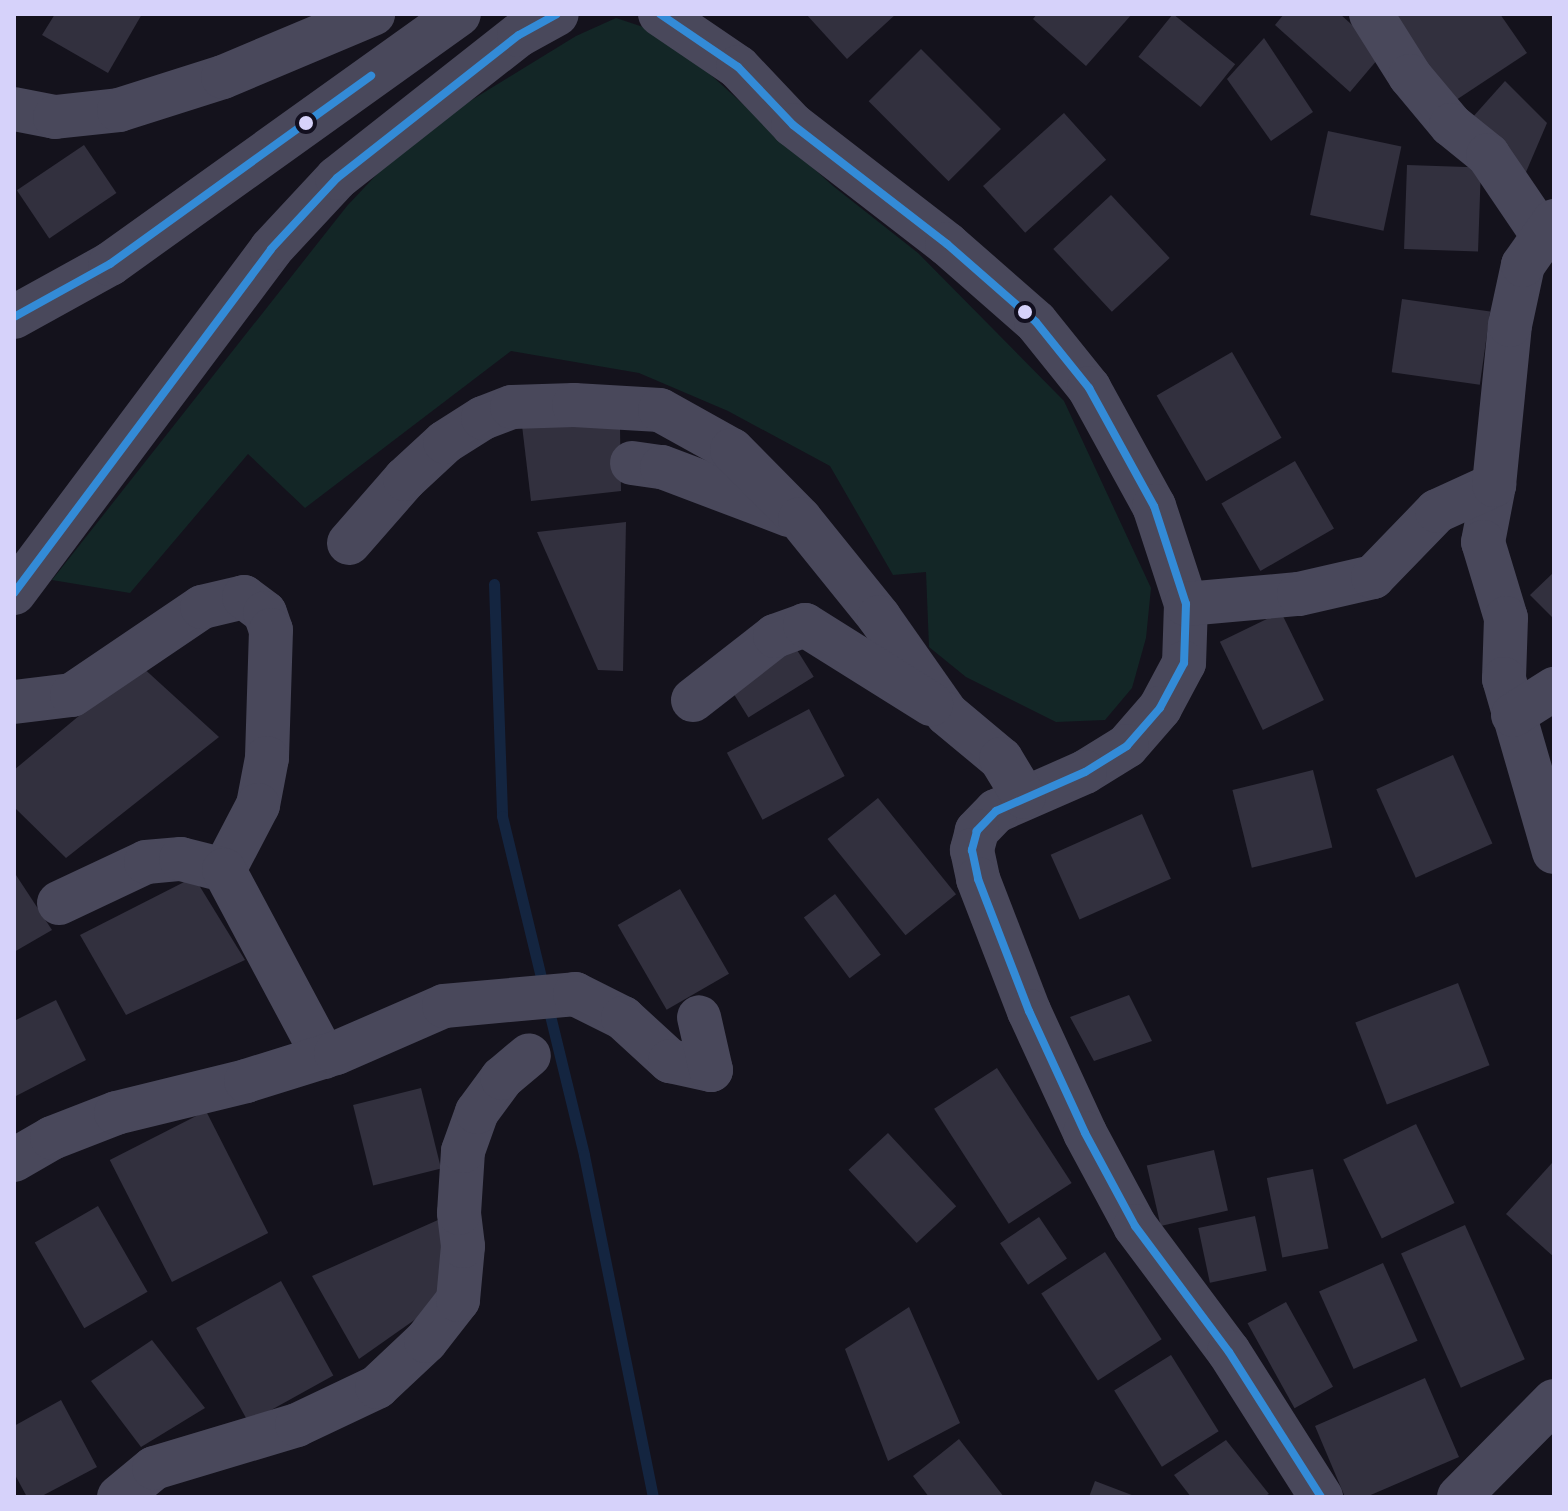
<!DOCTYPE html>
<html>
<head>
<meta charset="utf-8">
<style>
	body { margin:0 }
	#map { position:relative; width:1568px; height:1511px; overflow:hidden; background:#14121c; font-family:"Asap Condensed",sans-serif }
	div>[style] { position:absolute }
	.green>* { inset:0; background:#132626 }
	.stream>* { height:11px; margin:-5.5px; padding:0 5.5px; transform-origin:5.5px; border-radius:5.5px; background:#142540 }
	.building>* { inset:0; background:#32303e; transform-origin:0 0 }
	.minor>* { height:44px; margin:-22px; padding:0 22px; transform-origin:22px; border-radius:22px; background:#49485b }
	.bus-1>* { height:8px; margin:-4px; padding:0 4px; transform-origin:4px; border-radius:4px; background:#338bd7 }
	.dots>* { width:22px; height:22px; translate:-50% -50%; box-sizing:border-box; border:4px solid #120f1f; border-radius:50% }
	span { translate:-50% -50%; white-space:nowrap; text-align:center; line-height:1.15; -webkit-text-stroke:6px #120f1f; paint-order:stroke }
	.frame { position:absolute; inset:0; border:16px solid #d6d2fa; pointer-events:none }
</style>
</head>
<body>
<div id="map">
	<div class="green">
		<div style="clip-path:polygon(616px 18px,667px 35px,833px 186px,918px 253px,1064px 401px,1151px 588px,1146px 638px,1132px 688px,1105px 720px,1056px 722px,966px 677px,929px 647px,926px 572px,893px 575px,830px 466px,728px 411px,639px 373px,511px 351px,305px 508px,248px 454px,130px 593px,52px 580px,347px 206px,413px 136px,576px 36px)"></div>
	</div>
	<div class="stream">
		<div style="left:494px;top:584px;width:232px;rotate:88deg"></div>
		<div style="left:502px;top:816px;width:179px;rotate:76.4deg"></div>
		<div style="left:548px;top:1007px;width:152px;rotate:76.3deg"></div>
		<div style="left:584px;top:1155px;width:349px;rotate:78.6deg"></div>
	</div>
	<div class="building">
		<div style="clip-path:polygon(55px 14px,142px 14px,108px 73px,42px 35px)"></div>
		<div style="clip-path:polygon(806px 14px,896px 14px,847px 59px)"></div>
		<div style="clip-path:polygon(1037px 14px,1132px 14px,1086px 66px,1033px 19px)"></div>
		<div style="left:1173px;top:14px;width:80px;height:55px;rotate:39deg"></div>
		<div style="clip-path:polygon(1284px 14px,1340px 14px,1383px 53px,1350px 92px,1275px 25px)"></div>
		<div style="clip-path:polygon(1390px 14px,1500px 14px,1527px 53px,1444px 108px)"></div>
		<div style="clip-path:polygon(1264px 38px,1313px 112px,1271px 141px,1227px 79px)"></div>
		<div style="left:921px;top:49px;width:113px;height:74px;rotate:45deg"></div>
		<div style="clip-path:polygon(1505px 81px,1547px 123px,1520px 186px,1463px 128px)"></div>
		<div style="left:1064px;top:113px;width:63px;height:109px;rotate:48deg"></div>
		<div style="left:1328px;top:131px;width:75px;height:86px;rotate:12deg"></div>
		<div style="left:84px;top:145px;width:58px;height:81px;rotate:56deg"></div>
		<div style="left:1407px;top:165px;width:74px;height:84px;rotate:2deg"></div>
		<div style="left:1111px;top:195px;width:86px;height:79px;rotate:47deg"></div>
		<div style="left:1402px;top:299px;width:89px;height:74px;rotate:8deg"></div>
		<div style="left:1232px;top:352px;width:99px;height:87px;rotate:60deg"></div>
		<div style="clip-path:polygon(521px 417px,620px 429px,621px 491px,531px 501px)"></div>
		<div style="left:1295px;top:461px;width:78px;height:85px;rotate:60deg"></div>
		<div style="clip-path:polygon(626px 522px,623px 671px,598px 670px,537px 532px)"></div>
		<div style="clip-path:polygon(1554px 572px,1554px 619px,1530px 595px)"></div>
		<div style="left:1281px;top:612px;width:98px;height:68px;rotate:64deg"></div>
		<div style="left:792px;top:642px;width:41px;height:77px;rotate:58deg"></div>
		<div style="clip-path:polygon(140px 665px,219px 737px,66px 858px,14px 807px,14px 770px)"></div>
		<div style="left:809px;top:709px;width:76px;height:93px;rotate:62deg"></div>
		<div style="left:1453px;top:755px;width:97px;height:84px;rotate:66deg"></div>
		<div style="left:1313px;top:770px;width:80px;height:83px;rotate:76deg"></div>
		<div style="left:878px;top:798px;width:124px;height:65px;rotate:51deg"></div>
		<div style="left:1142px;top:814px;width:71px;height:100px;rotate:66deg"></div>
		<div style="clip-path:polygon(14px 872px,52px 930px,14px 952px)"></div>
		<div style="clip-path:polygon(194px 877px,245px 960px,126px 1015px,80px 935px)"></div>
		<div style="left:680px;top:889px;width:98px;height:72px;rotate:60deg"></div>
		<div style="left:835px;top:894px;width:76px;height:39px;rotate:53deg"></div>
		<div style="left:1458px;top:983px;width:88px;height:110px;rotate:69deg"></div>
		<div style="clip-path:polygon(1129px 995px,1152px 1041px,1094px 1061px,1070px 1017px)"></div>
		<div style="clip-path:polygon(56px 1000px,86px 1060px,14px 1097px,14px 1021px)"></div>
		<div style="left:997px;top:1068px;width:137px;height:75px;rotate:57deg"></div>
		<div style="left:421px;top:1088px;width:83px;height:70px;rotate:76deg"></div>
		<div style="left:206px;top:1111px;width:137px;height:108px;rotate:63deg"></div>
		<div style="left:1416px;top:1124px;width:88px;height:81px;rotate:64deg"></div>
		<div style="left:888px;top:1133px;width:100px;height:54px;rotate:47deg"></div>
		<div style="left:1214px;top:1150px;width:62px;height:69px;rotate:77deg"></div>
		<div style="clip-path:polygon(1552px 1163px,1554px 1164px,1554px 1257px,1506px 1214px)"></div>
		<div style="left:1313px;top:1169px;width:81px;height:47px;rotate:79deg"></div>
		<div style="left:98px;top:1206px;width:99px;height:73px;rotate:60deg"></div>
		<div style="clip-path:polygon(447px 1216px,440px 1302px,359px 1359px,312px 1276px)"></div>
		<div style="left:1255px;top:1216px;width:56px;height:58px;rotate:78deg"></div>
		<div style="left:1039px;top:1217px;width:50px;height:47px;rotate:56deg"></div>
		<div style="left:1465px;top:1225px;width:147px;height:70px;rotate:66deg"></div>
		<div style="left:1105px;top:1252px;width:104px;height:76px;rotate:57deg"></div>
		<div style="left:1383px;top:1263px;width:85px;height:70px;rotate:66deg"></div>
		<div style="left:281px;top:1281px;width:108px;height:97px;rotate:61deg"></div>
		<div style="left:1286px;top:1302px;width:97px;height:44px;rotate:61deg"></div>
		<div style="clip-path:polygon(909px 1307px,960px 1423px,888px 1461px,845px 1349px)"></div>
		<div style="clip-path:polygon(152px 1340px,205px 1408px,141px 1447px,91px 1381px)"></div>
		<div style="left:1171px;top:1355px;width:90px;height:67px;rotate:58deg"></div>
		<div style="clip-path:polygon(1425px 1378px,1459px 1457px,1366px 1497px,1345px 1497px,1315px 1426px)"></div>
		<div style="clip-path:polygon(61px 1400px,97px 1467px,40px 1497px,27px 1497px,14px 1473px,14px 1426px)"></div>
		<div style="clip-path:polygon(959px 1439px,1004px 1497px,929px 1497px,913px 1476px)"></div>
		<div style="clip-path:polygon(1226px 1440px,1269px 1494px,1263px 1497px,1191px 1497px,1174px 1475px)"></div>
		<div style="clip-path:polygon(1095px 1481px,1137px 1497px,1089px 1497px)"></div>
	</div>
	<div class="minor">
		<div style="left:660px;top:14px;width:94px;rotate:34.2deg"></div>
		<div style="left:738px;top:67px;width:80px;rotate:46.5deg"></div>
		<div style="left:793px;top:125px;width:195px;rotate:37.7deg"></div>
		<div style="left:947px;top:244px;width:118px;rotate:41.2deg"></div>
		<div style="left:1036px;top:322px;width:85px;rotate:51.2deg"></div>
		<div style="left:1089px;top:388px;width:135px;rotate:61.2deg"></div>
		<div style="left:1154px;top:506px;width:103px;rotate:71.9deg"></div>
		<div style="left:1186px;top:604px;width:59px;rotate:91.9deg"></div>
		<div style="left:1184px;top:663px;width:51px;rotate:118.1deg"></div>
		<div style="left:1160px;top:708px;width:50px;rotate:131deg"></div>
		<div style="left:1127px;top:746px;width:49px;rotate:148.2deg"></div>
		<div style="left:1085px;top:772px;width:97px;rotate:156.3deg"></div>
		<div style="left:996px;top:811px;width:28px;rotate:134deg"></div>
		<div style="left:977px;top:831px;width:20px;rotate:105deg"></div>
		<div style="left:972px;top:850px;width:30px;rotate:78deg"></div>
		<div style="left:978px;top:879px;width:142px;rotate:68.9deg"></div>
		<div style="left:1029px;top:1011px;width:134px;rotate:65.3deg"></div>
		<div style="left:1085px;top:1133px;width:106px;rotate:61.7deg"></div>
		<div style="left:1135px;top:1226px;width:157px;rotate:53.3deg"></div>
		<div style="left:1229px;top:1352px;width:172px;rotate:57.6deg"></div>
		<div style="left:1371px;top:14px;width:73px;rotate:57.8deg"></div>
		<div style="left:1410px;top:76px;width:64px;rotate:50.1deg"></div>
		<div style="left:1451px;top:125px;width:48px;rotate:39deg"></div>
		<div style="left:1488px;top:155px;width:98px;rotate:55.8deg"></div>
		<div style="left:14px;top:109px;width:42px;rotate:11deg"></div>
		<div style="left:55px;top:117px;width:64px;rotate:-6.2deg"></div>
		<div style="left:119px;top:110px;width:109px;rotate:-17.6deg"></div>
		<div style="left:223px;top:77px;width:163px;rotate:-22.8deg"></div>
		<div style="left:14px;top:317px;width:110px;rotate:-28.9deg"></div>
		<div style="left:110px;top:264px;width:429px;rotate:-35.6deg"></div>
		<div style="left:632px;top:463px;width:30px;rotate:8deg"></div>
		<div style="left:662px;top:467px;width:136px;rotate:20.7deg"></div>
		<div style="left:1494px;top:485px;width:58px;rotate:100.9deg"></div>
		<div style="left:1483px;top:542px;width:79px;rotate:73.2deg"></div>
		<div style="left:1506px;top:618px;width:61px;rotate:91.9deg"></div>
		<div style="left:1504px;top:679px;width:180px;rotate:73.9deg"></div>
		<div style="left:349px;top:543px;width:85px;rotate:-48.8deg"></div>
		<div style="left:405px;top:479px;width:54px;rotate:-42.8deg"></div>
		<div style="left:445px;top:442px;width:45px;rotate:-32.3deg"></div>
		<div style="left:483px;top:418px;width:31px;rotate:-21deg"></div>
		<div style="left:512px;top:407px;width:62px;rotate:-1.8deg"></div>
		<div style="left:574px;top:405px;width:86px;rotate:3.3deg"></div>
		<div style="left:660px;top:410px;width:82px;rotate:29.1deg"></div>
		<div style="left:732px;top:450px;width:97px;rotate:45.4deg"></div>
		<div style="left:800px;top:519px;width:126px;rotate:51.1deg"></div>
		<div style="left:879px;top:617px;width:118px;rotate:55deg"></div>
		<div style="left:947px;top:714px;width:70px;rotate:39.8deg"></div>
		<div style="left:1001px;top:759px;width:44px;rotate:58.8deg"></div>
		<div style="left:14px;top:593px;width:429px;rotate:-53.2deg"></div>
		<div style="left:271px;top:249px;width:97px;rotate:-47.1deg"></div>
		<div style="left:337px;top:178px;width:231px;rotate:-38.2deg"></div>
		<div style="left:519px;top:35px;width:43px;rotate:-28.9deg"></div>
		<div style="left:1186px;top:604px;width:113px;rotate:-5.1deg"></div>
		<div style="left:1299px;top:594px;width:76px;rotate:-12.9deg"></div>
		<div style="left:1373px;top:577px;width:92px;rotate:-45.9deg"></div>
		<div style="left:1437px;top:511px;width:63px;rotate:-24.5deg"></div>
		<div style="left:1494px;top:485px;width:161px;rotate:-84.3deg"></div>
		<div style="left:1510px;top:325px;width:61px;rotate:-77.8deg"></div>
		<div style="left:1523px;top:265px;width:54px;rotate:-54.8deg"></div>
		<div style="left:693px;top:700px;width:104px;rotate:-38deg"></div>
		<div style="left:775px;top:636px;width:32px;rotate:-20deg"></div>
		<div style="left:805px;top:625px;width:149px;rotate:32.1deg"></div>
		<div style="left:14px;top:702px;width:58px;rotate:-6.9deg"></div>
		<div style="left:72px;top:695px;width:157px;rotate:-34.1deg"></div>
		<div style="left:202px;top:607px;width:43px;rotate:-13.4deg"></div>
		<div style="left:244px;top:597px;width:26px;rotate:37deg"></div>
		<div style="left:265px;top:613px;width:18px;rotate:71deg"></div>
		<div style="left:271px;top:630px;width:128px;rotate:91.8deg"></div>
		<div style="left:267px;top:758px;width:48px;rotate:100.8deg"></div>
		<div style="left:258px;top:805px;width:73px;rotate:117.6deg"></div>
		<div style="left:1513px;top:715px;width:49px;rotate:-32.4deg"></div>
		<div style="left:59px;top:903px;width:96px;rotate:-25.2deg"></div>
		<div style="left:146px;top:862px;width:35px;rotate:-5deg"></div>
		<div style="left:181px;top:859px;width:44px;rotate:14.3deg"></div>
		<div style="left:224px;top:870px;width:212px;rotate:61.9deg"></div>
		<div style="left:14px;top:1160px;width:44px;rotate:-30.1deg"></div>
		<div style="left:52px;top:1138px;width:69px;rotate:-21.3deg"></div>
		<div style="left:116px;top:1113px;width:134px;rotate:-13.8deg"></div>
		<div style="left:246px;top:1081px;width:94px;rotate:-17.3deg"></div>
		<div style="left:336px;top:1053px;width:118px;rotate:-23.5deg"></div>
		<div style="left:444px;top:1006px;width:132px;rotate:-5.2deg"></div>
		<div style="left:575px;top:994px;width:54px;rotate:26.6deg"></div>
		<div style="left:623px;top:1018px;width:64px;rotate:42.5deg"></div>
		<div style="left:670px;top:1061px;width:42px;rotate:12.4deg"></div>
		<div style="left:711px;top:1070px;width:54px;rotate:-102.8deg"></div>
		<div style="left:119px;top:1497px;width:45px;rotate:-39.6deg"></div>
		<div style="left:154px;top:1468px;width:149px;rotate:-16.7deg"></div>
		<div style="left:297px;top:1425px;width:89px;rotate:-25.4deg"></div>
		<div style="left:377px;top:1387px;width:67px;rotate:-43.2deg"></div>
		<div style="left:426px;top:1341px;width:52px;rotate:-52deg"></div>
		<div style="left:458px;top:1300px;width:54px;rotate:-84.7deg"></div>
		<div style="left:463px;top:1246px;width:33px;rotate:-97deg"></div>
		<div style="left:459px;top:1213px;width:62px;rotate:-86.3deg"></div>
		<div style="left:463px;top:1151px;width:41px;rotate:-70.3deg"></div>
		<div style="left:477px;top:1112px;width:42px;rotate:-53.7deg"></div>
		<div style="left:502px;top:1078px;width:35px;rotate:-40deg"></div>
		<div style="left:1459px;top:1497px;width:135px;rotate:-45.3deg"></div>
	</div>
	<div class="bus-1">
		<div style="left:660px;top:14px;width:94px;rotate:34.2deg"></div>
		<div style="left:738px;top:67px;width:80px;rotate:46.5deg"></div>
		<div style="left:793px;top:125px;width:195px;rotate:37.7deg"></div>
		<div style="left:947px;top:244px;width:118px;rotate:41.2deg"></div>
		<div style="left:1036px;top:322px;width:85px;rotate:51.2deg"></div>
		<div style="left:1089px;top:388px;width:135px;rotate:61.2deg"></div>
		<div style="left:1154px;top:506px;width:103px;rotate:71.9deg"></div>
		<div style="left:1186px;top:604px;width:59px;rotate:91.9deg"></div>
		<div style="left:1184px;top:663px;width:51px;rotate:118.1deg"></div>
		<div style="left:1160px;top:708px;width:50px;rotate:131deg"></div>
		<div style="left:1127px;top:746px;width:49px;rotate:148.2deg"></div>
		<div style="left:1085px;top:772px;width:97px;rotate:156.3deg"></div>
		<div style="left:996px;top:811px;width:28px;rotate:134deg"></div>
		<div style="left:977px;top:831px;width:20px;rotate:105deg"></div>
		<div style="left:972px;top:850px;width:30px;rotate:78deg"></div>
		<div style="left:978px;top:879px;width:142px;rotate:68.9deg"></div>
		<div style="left:1029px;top:1011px;width:134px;rotate:65.3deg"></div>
		<div style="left:1085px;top:1133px;width:106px;rotate:61.7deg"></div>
		<div style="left:1135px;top:1226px;width:157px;rotate:53.3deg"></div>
		<div style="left:1229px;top:1352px;width:172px;rotate:57.6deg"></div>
		<div style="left:14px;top:317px;width:110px;rotate:-28.9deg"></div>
		<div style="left:110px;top:264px;width:322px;rotate:-35.8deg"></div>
		<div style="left:14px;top:593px;width:429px;rotate:-53.2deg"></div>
		<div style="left:271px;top:249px;width:97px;rotate:-47.1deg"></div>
		<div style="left:337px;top:178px;width:231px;rotate:-38.2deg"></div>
		<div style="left:519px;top:35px;width:43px;rotate:-28.9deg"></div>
	</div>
	<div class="dots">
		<div style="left:306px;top:123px;background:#d6d2fa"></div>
		<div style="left:1025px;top:312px;background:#d6d2fa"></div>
	</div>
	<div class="frame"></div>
</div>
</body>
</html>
